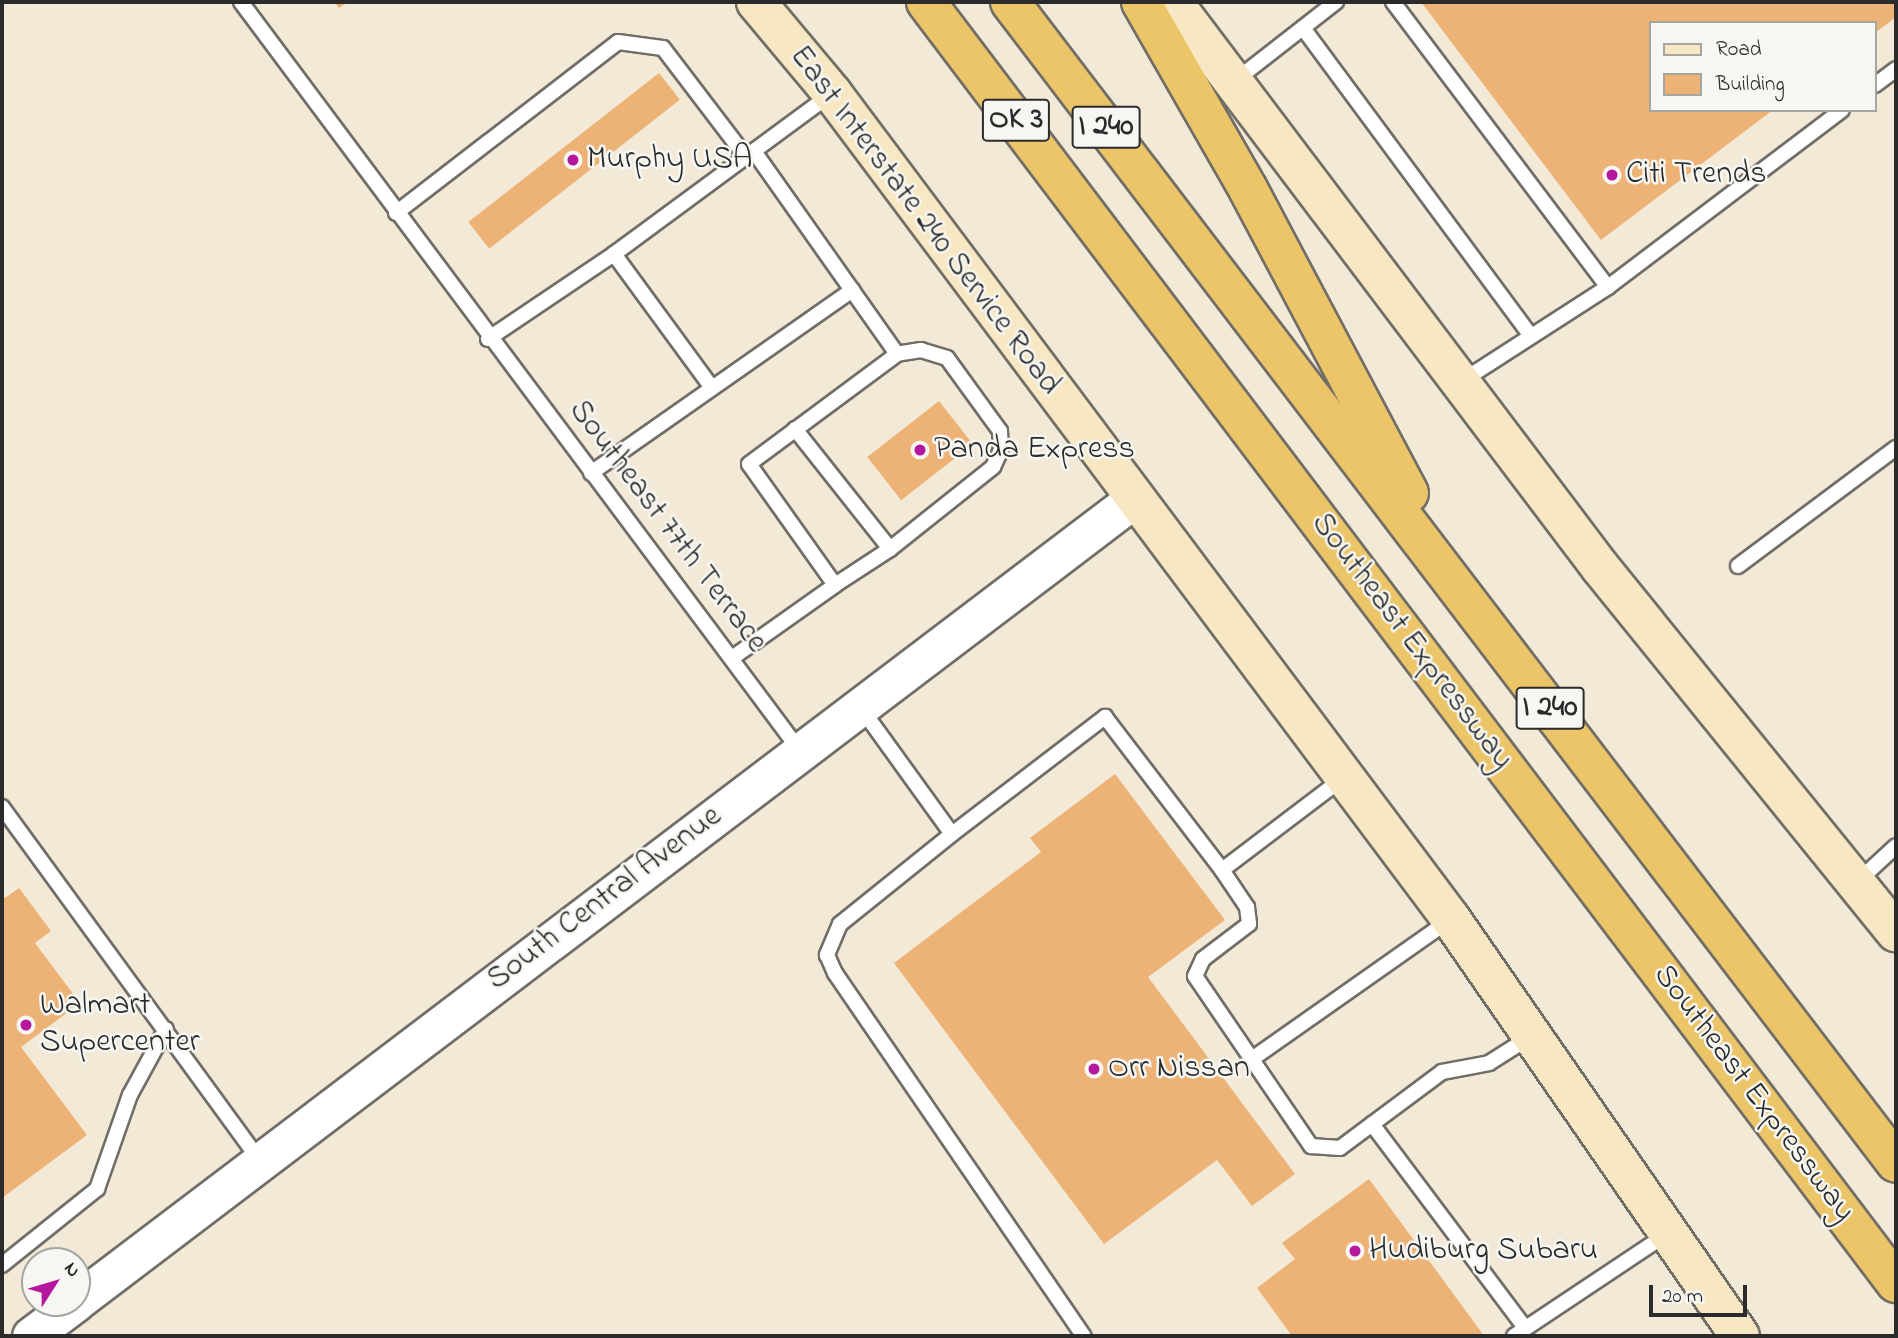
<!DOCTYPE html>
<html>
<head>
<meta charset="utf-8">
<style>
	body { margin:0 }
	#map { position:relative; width:1898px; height:1338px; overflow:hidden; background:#f3e9d7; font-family:"Indie Flower",sans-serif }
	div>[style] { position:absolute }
	.building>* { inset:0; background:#edb376; transform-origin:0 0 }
	.roads { filter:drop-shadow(2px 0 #716e67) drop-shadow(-2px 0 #716e67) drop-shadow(0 2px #716e67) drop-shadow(0 -2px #716e67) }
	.service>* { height:14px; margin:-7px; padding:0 7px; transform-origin:7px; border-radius:7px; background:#fff }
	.tertiary>* { height:37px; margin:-18.5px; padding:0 18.5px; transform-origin:18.5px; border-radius:18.5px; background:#fff }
	.secondary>* { height:38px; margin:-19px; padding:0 19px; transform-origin:19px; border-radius:19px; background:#f7e8c3 }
	.motorway>* { height:38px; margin:-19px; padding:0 19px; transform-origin:19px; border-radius:19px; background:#ecc569 }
	.dots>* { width:19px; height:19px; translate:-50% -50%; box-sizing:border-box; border:4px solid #f6f6f2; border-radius:50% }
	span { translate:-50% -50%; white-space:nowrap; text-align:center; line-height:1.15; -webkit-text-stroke:5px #f6f6f2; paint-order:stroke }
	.shield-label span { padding:2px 5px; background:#f6f6f2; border:2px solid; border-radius:5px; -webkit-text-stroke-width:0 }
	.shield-label { font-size:30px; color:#2b2b2b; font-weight:700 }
	.poi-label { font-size:32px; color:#2b2b2b }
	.left { translate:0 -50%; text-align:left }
	.street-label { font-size:32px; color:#2b2b2b }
	.frame { position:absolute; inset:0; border:4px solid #2b2b2b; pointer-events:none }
	.legend { position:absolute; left:1649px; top:21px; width:228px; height:91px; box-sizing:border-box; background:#f6f6f2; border:2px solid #a5a5a2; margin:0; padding:9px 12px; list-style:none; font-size:21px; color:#2b2b2b }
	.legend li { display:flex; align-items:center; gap:14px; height:35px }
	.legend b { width:35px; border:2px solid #a5a5a2 }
	.north { position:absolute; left:21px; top:1247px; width:70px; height:70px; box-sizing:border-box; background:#f6f6f2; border:2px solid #a5a5a2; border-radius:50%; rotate:53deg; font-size:19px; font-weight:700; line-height:28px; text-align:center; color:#2b2b2b }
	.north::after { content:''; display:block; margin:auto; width:24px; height:32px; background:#b5179e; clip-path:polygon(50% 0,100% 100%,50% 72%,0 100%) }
	.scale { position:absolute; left:1649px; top:1285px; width:98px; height:32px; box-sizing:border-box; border:4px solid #2b2b2b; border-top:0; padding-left:9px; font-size:21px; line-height:24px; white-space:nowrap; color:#2b2b2b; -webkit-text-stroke:5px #f6f6f2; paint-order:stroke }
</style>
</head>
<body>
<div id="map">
	<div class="building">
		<div style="clip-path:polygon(334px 2px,348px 2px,339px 8px)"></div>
		<div style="clip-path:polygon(1421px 2px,1896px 2px,1896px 17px,1875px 33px,1875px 23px,1651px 23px,1651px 110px,1773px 110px,1601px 240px)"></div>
		<div style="left:659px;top:73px;width:34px;height:242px;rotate:52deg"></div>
		<div style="left:939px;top:401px;width:55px;height:91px;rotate:52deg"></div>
		<div style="clip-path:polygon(1115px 774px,1225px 920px,1148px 977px,1295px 1174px,1252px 1206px,1217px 1160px,1104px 1244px,894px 963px,1041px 852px,1030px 838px)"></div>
		<div style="clip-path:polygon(19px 888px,51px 931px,35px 943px,80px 1003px,21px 1047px,87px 1135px,2px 1198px,2px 894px,5px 898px)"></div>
		<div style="clip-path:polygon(1369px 1179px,1482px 1333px,1479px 1336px,1292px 1336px,1257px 1288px,1295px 1259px,1282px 1243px)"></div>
	</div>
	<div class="roads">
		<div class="service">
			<div style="left:241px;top:2px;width:935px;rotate:53.26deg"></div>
			<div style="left:1393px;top:2px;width:357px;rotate:53deg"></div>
			<div style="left:1303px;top:28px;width:383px;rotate:53.5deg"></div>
			<div style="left:1236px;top:80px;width:127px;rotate:-38deg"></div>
			<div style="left:1875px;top:85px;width:26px;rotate:-37deg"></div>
			<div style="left:396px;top:213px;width:280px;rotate:-37.6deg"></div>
			<div style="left:618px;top:42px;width:45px;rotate:7.6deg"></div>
			<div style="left:663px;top:48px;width:137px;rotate:52.7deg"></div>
			<div style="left:614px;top:254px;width:166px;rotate:53.8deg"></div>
			<div style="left:488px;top:339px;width:152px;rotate:-34deg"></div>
			<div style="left:614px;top:254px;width:270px;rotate:-36.4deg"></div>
			<div style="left:1462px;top:381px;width:174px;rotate:-32.8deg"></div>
			<div style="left:1608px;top:287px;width:293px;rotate:-37.1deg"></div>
			<div style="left:795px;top:429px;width:153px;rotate:51.6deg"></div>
			<div style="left:591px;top:473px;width:319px;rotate:-35deg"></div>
			<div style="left:1738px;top:566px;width:197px;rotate:-36.8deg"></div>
			<div style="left:835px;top:585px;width:66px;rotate:-33.2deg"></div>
			<div style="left:890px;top:549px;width:132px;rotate:-38.5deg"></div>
			<div style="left:993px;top:467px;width:19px;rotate:-65deg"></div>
			<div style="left:1001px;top:450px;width:19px;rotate:-93deg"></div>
			<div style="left:1000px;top:431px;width:90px;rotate:-126deg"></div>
			<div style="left:947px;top:358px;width:27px;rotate:-163deg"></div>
			<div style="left:921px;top:350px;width:24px;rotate:171deg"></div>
			<div style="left:732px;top:658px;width:126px;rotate:-35.3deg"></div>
			<div style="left:835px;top:585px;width:148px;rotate:-125.4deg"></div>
			<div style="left:749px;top:464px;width:184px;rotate:-36.6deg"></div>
			<div style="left:897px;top:354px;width:248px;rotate:-125.2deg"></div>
			<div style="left:861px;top:708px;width:155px;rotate:54.2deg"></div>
			<div style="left:952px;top:834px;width:193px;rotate:-37.4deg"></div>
			<div style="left:1105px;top:717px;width:193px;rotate:52.6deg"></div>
			<div style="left:1222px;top:870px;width:152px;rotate:-37.2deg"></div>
			<div style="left:2px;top:807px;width:438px;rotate:53.9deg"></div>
			<div style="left:952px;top:834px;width:144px;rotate:141.2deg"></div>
			<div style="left:840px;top:924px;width:34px;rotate:113deg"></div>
			<div style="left:827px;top:955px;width:20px;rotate:66deg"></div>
			<div style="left:835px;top:973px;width:440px;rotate:55.6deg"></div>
			<div style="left:1222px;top:870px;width:45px;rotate:56deg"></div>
			<div style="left:1247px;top:907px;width:17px;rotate:83deg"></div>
			<div style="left:1249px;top:924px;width:58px;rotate:142.7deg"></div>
			<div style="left:1203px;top:959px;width:19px;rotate:115deg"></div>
			<div style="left:1195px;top:976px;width:206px;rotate:55.7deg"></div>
			<div style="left:1311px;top:1146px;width:29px;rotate:4deg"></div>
			<div style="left:1340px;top:1148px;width:127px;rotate:-36.7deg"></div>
			<div style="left:1442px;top:1072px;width:48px;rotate:-10.8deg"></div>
			<div style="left:1489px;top:1063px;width:49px;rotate:-32.4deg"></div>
			<div style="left:1856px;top:883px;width:54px;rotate:-42.8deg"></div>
			<div style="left:1252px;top:1059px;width:242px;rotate:-35.1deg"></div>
			<div style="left:1372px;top:1124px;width:255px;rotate:53.1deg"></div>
			<div style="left:2px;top:1265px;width:122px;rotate:-38.7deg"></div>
			<div style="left:97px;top:1189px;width:100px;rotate:-70.7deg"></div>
			<div style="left:130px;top:1095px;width:75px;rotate:-61.4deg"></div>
			<div style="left:1514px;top:1336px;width:184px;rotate:-33.7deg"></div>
		</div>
		<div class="tertiary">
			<div style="left:77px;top:1301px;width:1327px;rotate:-37.19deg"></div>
			<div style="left:31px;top:1336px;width:55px;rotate:-36.9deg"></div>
		</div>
		<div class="secondary">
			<div style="left:756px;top:2px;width:119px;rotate:50.1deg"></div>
			<div style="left:832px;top:93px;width:1032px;rotate:53.15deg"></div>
			<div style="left:1451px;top:919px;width:507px;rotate:55.28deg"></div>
			<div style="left:1173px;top:2px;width:708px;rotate:52.92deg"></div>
			<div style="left:1600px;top:567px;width:470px;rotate:51deg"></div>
		</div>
		<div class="motorway">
			<div style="left:926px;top:2px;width:1607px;rotate:52.87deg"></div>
			<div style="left:1010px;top:2px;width:1460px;rotate:52.65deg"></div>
			<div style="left:1141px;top:2px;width:215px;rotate:60.2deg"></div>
			<div style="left:1248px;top:189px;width:344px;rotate:62.1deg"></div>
		</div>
	</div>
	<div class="dots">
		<div style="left:573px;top:160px;background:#b5179e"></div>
		<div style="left:1612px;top:175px;background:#b5179e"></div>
		<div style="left:920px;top:450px;background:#b5179e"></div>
		<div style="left:26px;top:1025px;background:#b5179e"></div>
		<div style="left:1094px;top:1069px;background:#b5179e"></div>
		<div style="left:1355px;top:1251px;background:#b5179e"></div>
	</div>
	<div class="shield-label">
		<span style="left:1016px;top:120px">OK 3</span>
		<span style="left:1106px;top:127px">I 240</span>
		<span style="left:1550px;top:708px">I 240</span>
	</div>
	<div class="poi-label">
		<span class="left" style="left:587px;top:160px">Murphy USA</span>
		<span class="left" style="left:1626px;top:175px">Citi Trends</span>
		<span class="left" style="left:934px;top:450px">Panda Express</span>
		<span class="left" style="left:40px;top:1025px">Walmart<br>Supercenter</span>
		<span class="left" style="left:1108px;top:1069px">Orr Nissan</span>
		<span class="left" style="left:1369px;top:1251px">Hudiburg Subaru</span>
	</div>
	<div class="street-label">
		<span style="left:924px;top:221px;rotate:53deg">East Interstate 240 Service Road</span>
		<span style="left:667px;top:527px;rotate:53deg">Southeast 77th Terrace</span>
		<span style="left:1411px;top:642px;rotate:53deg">Southeast Expressway</span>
		<span style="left:605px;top:899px;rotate:-37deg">South Central Avenue</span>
		<span style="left:1753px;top:1094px;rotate:53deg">Southeast Expressway</span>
	</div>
	<div class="frame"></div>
	<ul class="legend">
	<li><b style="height:9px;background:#f7e8c3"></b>Road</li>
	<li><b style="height:19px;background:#edb376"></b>Building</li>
	</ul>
	<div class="north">N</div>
	<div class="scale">20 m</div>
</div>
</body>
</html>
